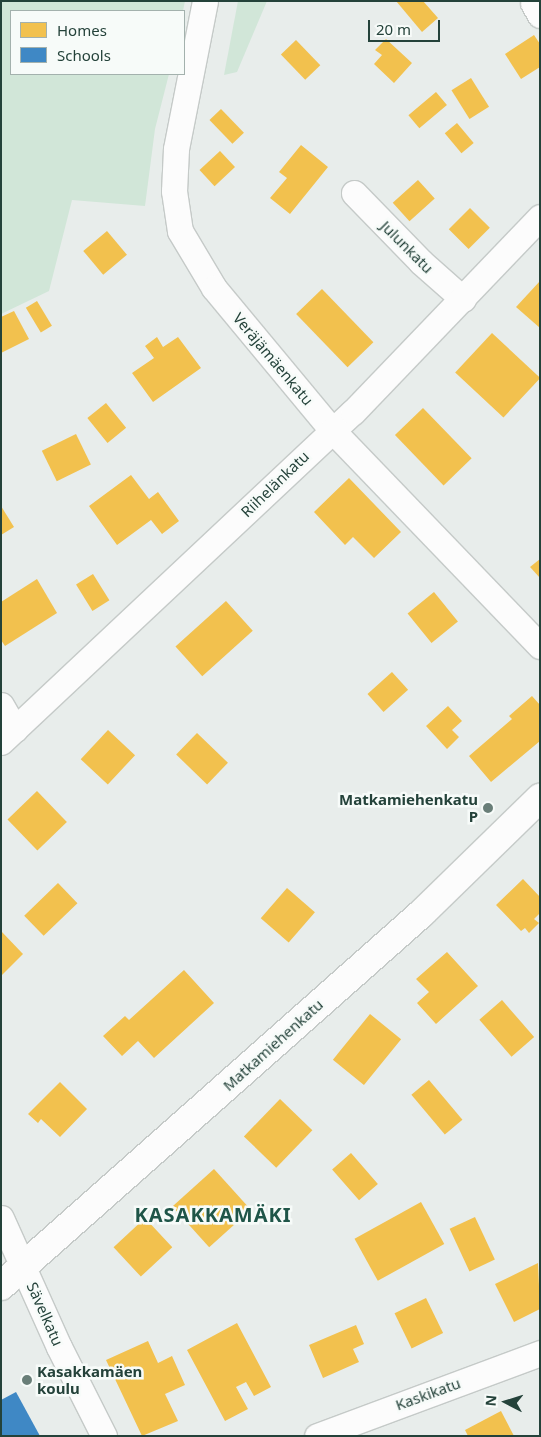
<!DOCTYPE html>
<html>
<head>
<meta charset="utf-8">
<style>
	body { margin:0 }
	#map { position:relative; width:541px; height:1437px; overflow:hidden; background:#e8edeb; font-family:"Noto Sans",sans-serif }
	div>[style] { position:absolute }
	.green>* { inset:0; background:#d1e6d8 }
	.homes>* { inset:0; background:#f2c14e; transform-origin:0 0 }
	.schools>* { inset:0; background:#3f88c5 }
	.roads { filter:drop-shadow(1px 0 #c5cac8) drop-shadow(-1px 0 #c5cac8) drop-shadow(0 1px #c5cac8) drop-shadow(0 -1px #c5cac8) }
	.minor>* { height:25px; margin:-12.5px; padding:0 12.5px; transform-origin:12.5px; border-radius:12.5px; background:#fcfcfc }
	.tertiary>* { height:28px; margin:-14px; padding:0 14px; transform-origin:14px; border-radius:14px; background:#fcfcfc }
	.dots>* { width:14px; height:14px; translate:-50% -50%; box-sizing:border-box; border:2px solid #f7fbf9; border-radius:50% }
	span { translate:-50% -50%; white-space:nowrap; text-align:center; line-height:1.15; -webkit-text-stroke:5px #f7fbf9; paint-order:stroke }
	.street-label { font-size:15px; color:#24423a }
	.poi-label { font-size:15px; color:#24423a; font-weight:700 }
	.right { translate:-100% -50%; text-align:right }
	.left { translate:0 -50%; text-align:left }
	.district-label { font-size:20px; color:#1f5548; font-weight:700; letter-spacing:1px }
	.frame { position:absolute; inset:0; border:2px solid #24423a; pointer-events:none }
	.legend { position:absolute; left:10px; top:10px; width:175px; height:65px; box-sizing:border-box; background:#f7fbf9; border:1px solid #a3b1ad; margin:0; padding:6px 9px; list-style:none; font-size:15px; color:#24423a }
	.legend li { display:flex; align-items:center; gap:10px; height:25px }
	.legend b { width:25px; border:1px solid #a3b1ad }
	.north { position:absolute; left:481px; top:1377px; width:50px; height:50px; -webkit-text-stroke:4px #f7fbf9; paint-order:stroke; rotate:275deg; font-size:14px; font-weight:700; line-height:20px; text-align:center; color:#24423a }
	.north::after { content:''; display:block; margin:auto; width:18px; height:22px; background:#24423a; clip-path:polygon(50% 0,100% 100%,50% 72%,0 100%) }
	.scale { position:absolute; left:368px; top:20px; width:72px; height:22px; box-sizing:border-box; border:2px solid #24423a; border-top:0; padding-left:6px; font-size:15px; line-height:18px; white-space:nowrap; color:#24423a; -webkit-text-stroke:4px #f7fbf9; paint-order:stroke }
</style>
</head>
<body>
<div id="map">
	<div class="green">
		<div style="clip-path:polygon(1px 1px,185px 1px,183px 11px,11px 11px,11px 74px,169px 74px,155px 129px,145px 206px,72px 200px,49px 291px,1px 314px)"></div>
		<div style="clip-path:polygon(238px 1px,267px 1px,237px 72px,224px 75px)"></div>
	</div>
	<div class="homes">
		<div style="clip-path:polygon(396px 1px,423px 1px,438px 18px,422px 32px)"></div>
		<div style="clip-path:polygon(534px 35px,540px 44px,540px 67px,521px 79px,505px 54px)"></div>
		<div style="clip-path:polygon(386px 39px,412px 63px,394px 83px,374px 64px,382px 55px,375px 50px)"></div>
		<div style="left:296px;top:40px;width:35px;height:21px;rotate:46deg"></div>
		<div style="left:471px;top:78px;width:34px;height:23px;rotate:58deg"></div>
		<div style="left:436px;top:92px;width:17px;height:36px;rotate:50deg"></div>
		<div style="left:221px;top:109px;width:33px;height:16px;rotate:46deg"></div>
		<div style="left:457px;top:123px;width:26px;height:16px;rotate:50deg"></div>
		<div style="clip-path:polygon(301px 145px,328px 167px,290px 214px,270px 198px,287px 178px,279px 172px)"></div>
		<div style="left:220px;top:151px;width:22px;height:28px;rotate:47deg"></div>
		<div style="left:418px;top:180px;width:25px;height:34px;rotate:48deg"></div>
		<div style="left:470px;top:208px;width:28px;height:30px;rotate:45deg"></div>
		<div style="left:107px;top:231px;width:31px;height:31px;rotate:50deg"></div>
		<div style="clip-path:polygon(540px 281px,540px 328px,516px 307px)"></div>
		<div style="left:322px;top:289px;width:74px;height:36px;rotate:46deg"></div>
		<div style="left:37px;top:301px;width:29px;height:13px;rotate:59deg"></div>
		<div style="clip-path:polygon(14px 311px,29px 339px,1px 353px,1px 317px)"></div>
		<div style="left:492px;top:333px;width:66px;height:54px;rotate:43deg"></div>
		<div style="clip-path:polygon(157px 337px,163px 347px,178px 337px,201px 368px,153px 402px,132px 373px,154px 358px,145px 346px)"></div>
		<div style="left:106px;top:403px;width:32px;height:24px;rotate:51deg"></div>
		<div style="left:423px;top:408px;width:70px;height:39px;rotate:46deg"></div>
		<div style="left:76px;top:434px;width:34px;height:38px;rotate:64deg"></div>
		<div style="clip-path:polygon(131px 475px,149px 499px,158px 492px,179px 521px,162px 534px,151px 520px,117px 545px,89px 506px)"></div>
		<div style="clip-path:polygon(349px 478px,401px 532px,374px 558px,353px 537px,345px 545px,314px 512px)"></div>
		<div style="clip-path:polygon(1px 506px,14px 527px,1px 535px)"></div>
		<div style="clip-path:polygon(540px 559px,540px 578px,530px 567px)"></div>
		<div style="left:93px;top:574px;width:31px;height:20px;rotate:58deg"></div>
		<div style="clip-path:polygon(37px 579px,57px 613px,5px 646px,1px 640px,1px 602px)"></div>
		<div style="left:434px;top:592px;width:38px;height:34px;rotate:51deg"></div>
		<div style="left:226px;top:601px;width:40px;height:68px;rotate:48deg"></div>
		<div style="left:392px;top:672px;width:24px;height:33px;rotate:48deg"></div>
		<div style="clip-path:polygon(532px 696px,540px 705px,540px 741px,491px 782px,469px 756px,512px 719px,509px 716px)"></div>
		<div style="clip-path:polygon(448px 706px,462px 721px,452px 730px,459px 737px,447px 749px,426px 726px)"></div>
		<div style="left:108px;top:730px;width:37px;height:40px;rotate:43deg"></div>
		<div style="left:197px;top:733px;width:43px;height:30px;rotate:44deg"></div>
		<div style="left:37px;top:791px;width:43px;height:41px;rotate:46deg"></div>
		<div style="clip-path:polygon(523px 879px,540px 897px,540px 913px,534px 919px,539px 923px,529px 933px,525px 928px,521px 931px,496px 905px)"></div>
		<div style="left:58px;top:883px;width:28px;height:47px;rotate:46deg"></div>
		<div style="left:287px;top:888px;width:37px;height:40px;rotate:41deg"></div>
		<div style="clip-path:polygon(1px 931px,23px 954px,1px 976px)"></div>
		<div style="clip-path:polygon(447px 952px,478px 986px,436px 1024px,417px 1003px,429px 992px,416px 979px)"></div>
		<div style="clip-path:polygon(184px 970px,214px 1003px,154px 1058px,138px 1041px,122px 1056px,103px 1036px,125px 1016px,129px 1020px)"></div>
		<div style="left:502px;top:1000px;width:49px;height:30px;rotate:49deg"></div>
		<div style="left:370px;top:1014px;width:40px;height:59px;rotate:39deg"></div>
		<div style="left:429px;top:1080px;width:52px;height:23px;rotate:50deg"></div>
		<div style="clip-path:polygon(60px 1082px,87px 1109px,60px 1137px,41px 1119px,38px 1123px,28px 1114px)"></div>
		<div style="left:280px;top:1099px;width:45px;height:52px;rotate:44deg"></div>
		<div style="left:351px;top:1153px;width:41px;height:25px;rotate:49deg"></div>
		<div style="left:214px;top:1169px;width:55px;height:56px;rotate:48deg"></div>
		<div style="left:421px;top:1202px;width:48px;height:76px;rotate:61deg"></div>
		<div style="left:475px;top:1217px;width:47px;height:28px;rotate:65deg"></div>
		<div style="left:145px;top:1218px;width:40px;height:43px;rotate:47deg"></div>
		<div style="clip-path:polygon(538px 1263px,540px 1309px,514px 1322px,495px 1284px)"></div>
		<div style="left:426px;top:1298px;width:39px;height:35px;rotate:64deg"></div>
		<div style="clip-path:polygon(237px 1323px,271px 1387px,254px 1396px,246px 1382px,236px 1387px,248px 1409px,225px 1421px,187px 1350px)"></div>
		<div style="clip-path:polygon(356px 1325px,364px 1344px,353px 1349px,359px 1362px,323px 1378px,309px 1345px)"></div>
		<div style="clip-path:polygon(148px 1341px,158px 1363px,172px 1356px,185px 1385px,165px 1394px,178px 1421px,142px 1436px,106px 1360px)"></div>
		<div style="clip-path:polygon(501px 1411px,514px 1436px,468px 1436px,465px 1430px)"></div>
	</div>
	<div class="schools">
		<div style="clip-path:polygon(16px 1392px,40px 1436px,1px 1436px,1px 1400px)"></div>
	</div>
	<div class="roads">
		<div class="minor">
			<div style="left:205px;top:1px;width:151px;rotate:101.1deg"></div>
			<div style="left:176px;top:149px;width:42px;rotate:92.7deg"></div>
			<div style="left:174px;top:191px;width:40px;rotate:81.5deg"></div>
			<div style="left:180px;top:231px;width:66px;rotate:59.2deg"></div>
			<div style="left:214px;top:288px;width:185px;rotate:50.3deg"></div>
			<div style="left:332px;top:430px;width:300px;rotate:46.1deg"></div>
			<div style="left:533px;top:3px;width:14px;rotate:60deg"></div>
			<div style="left:354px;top:193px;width:96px;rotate:45.8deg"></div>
			<div style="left:421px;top:262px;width:56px;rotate:41.4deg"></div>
			<div style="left:1px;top:705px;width:28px;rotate:60deg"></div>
			<div style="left:1px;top:742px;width:482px;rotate:-43.2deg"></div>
			<div style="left:353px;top:412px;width:270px;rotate:-46.2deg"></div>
			<div style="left:1px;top:1218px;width:141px;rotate:65.8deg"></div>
			<div style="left:59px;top:1347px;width:100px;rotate:63.2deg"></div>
			<div style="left:317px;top:1436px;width:238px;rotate:-20.4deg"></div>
		</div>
		<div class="tertiary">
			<div style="left:1px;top:1286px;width:562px;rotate:-41.54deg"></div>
			<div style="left:422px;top:913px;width:165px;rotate:-44.3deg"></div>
		</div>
	</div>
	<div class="dots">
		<div style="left:488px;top:808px;background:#697e78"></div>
		<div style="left:27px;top:1380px;background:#697e78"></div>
	</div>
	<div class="street-label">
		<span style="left:407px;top:247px;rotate:45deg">Julunkatu</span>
		<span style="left:273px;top:359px;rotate:50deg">Veräjämäenkatu</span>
		<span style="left:275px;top:484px;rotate:-44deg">Riihelänkatu</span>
		<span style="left:273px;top:1045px;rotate:-42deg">Matkamiehenkatu</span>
		<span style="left:45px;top:1314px;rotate:66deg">Sävelkatu</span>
		<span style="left:428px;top:1394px;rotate:-20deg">Kaskikatu</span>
	</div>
	<div class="poi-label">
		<span class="right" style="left:478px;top:808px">Matkamiehenkatu<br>P</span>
		<span class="left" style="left:37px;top:1380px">Kasakkamäen<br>koulu</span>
	</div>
	<div class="district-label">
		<span style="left:213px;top:1214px">KASAKKAMÄKI</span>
	</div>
	<div class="frame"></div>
	<ul class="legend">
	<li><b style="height:14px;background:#f2c14e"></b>Homes</li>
	<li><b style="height:14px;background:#3f88c5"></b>Schools</li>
	</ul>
	<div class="north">N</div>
	<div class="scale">20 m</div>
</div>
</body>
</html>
